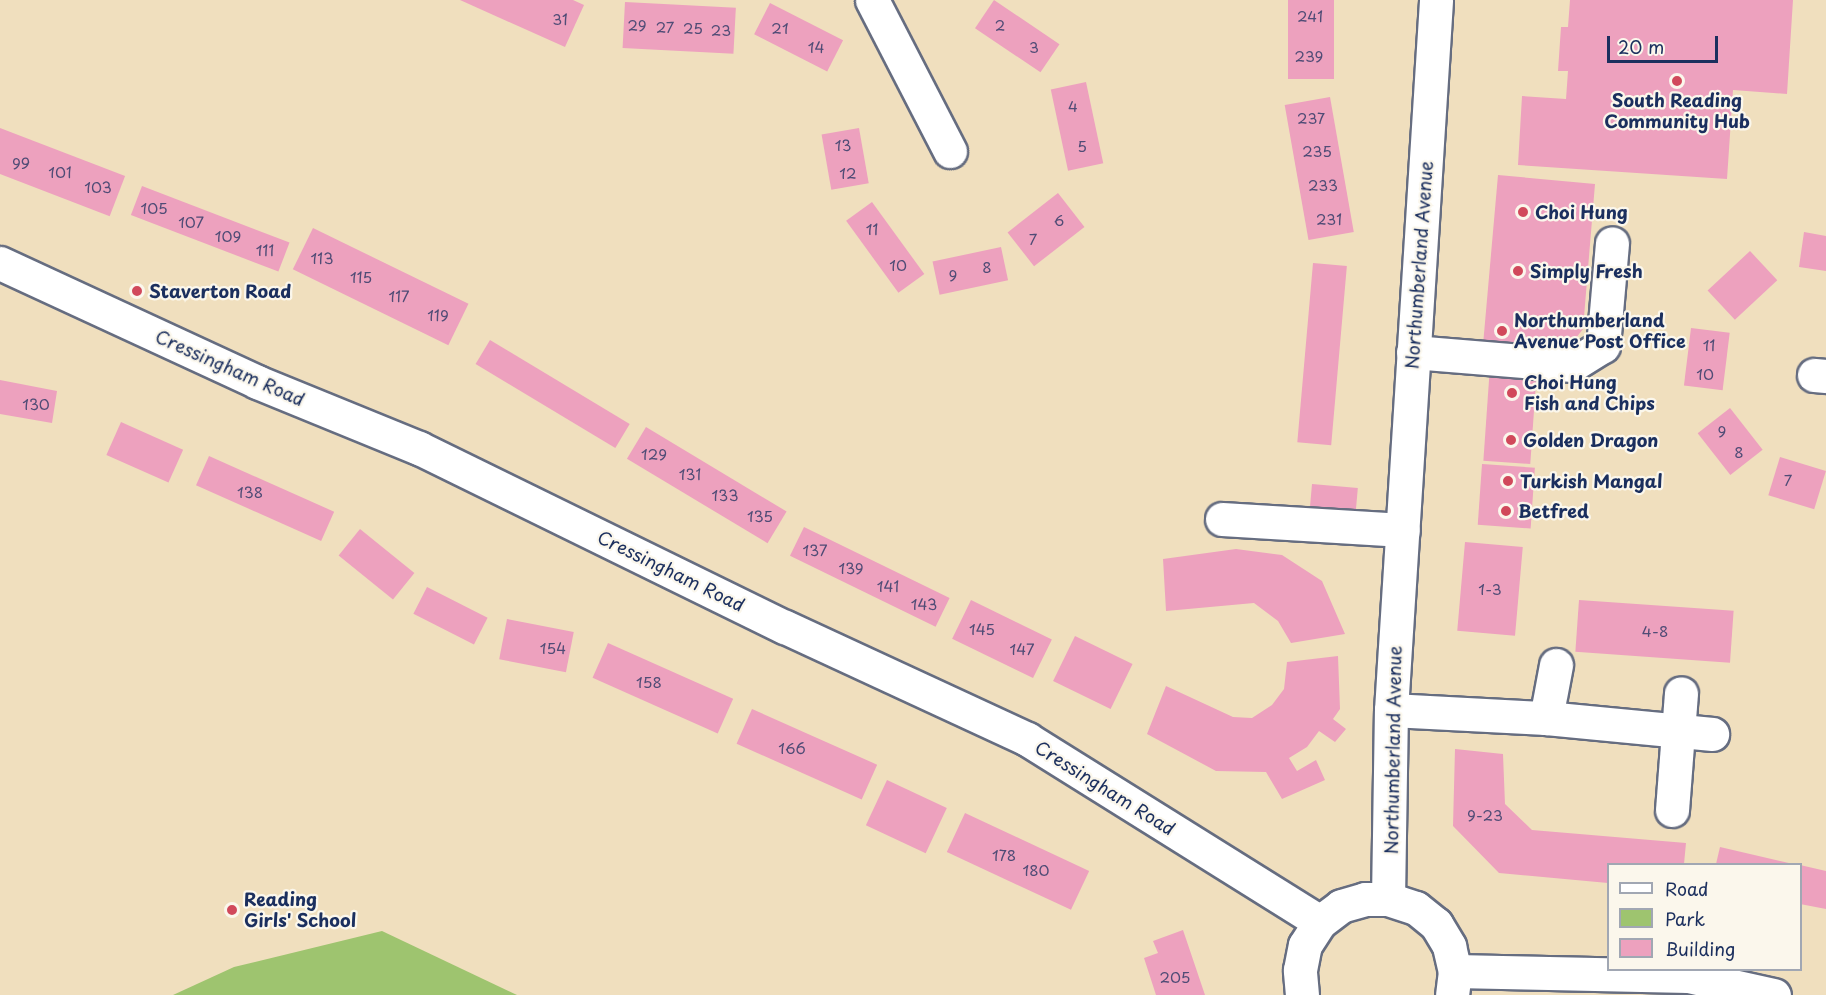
<!DOCTYPE html>
<html>
<head>
<meta charset="utf-8">
<style>
	body { margin:0 }
	#map { position:relative; width:1826px; height:995px; overflow:hidden; background:#f0dfbe; font-family:"Playpen Sans",sans-serif }
	div>[style] { position:absolute }
	.green>* { inset:0; background:#9ec46f }
	.building>* { inset:0; background:#eda1be; transform-origin:0 0 }
	.roads { filter:drop-shadow(2px 0 #666d80) drop-shadow(-2px 0 #666d80) drop-shadow(0 2px #666d80) drop-shadow(0 -2px #666d80) }
	.minor>* { height:33px; margin:-16.5px; padding:0 16.5px; transform-origin:16.5px; border-radius:16.5px; background:#fff }
	.dots>* { width:16px; height:16px; translate:-50% -50%; box-sizing:border-box; border:3px solid #fbf7ec; border-radius:50% }
	span { translate:-50% -50%; white-space:nowrap; text-align:center; line-height:1.15; -webkit-text-stroke:4.5px #fbf7ec; paint-order:stroke }
	.number-label { font-size:15px; color:#504c76 }
	.number-label span { -webkit-text-stroke-width:0 }
	.poi-label { font-size:18px; color:#1b2f5e; font-weight:700 }
	.left { translate:0 -50%; text-align:left }
	.street-label { font-size:18px; color:#1b2f5e }
	.legend { position:absolute; left:1607px; top:863px; width:195px; height:108px; box-sizing:border-box; background:#fbf7ec; border:2px solid #a1a7b3; margin:0; padding:8px 10px; list-style:none; font-size:18px; color:#1b2f5e }
	.legend li { display:flex; align-items:center; gap:12px; height:30px }
	.legend b { width:30px; border:2px solid #a1a7b3 }
	.scale { position:absolute; left:1607px; top:36px; width:111px; height:27px; box-sizing:border-box; border:3px solid #1b2f5e; border-top:0; padding-left:8px; font-size:18px; line-height:21px; white-space:nowrap; color:#1b2f5e; -webkit-text-stroke:4px #fbf7ec; paint-order:stroke }
</style>
</head>
<body>
<div id="map">
	<div class="green">
		<div style="clip-path:polygon(382px 931px,517px 995px,173px 995px,234px 967px)"></div>
	</div>
	<div class="building">
		<div style="clip-path:polygon(460px 0,573px 0,584px 5px,565px 47px)"></div>
		<div style="left:994px;top:0;width:79px;height:34px;rotate:34deg"></div>
		<div style="left:1288px;top:0;width:46px;height:79px"></div>
		<div style="clip-path:polygon(1570px 0,1793px 0,1787px 94px,1733px 90px,1727px 179px,1518px 165px,1522px 96px,1566px 99px,1568px 71px,1558px 71px,1561px 27px,1568px 27px)"></div>
		<div style="left:625px;top:2px;width:111px;height:46px;rotate:3deg"></div>
		<div style="left:770px;top:3px;width:82px;height:35px;rotate:27deg"></div>
		<div style="left:1086px;top:82px;width:83px;height:36px;rotate:78deg"></div>
		<div style="left:1330px;top:97px;width:137px;height:46px;rotate:80deg"></div>
		<div style="left:0;top:128px;width:134px;height:43px;rotate:21deg"></div>
		<div style="left:859px;top:128px;width:56px;height:38px;rotate:80deg"></div>
		<div style="clip-path:polygon(1498px 175px,1595px 184px,1583px 329px,1569px 347px,1483px 345px)"></div>
		<div style="left:142px;top:186px;width:158px;height:31px;rotate:21deg"></div>
		<div style="left:1058px;top:193px;width:43px;height:64px;rotate:52deg"></div>
		<div style="left:872px;top:202px;width:89px;height:32px;rotate:54deg"></div>
		<div style="left:313px;top:228px;width:173px;height:46px;rotate:26deg"></div>
		<div style="clip-path:polygon(1804px 232px,1826px 236px,1826px 271px,1799px 267px)"></div>
		<div style="left:1001px;top:247px;width:34px;height:70px;rotate:78deg"></div>
		<div style="left:1750px;top:251px;width:40px;height:58px;rotate:47deg"></div>
		<div style="left:1313px;top:263px;width:34px;height:180px;rotate:5deg"></div>
		<div style="left:1691px;top:328px;width:39px;height:58px;rotate:7deg"></div>
		<div style="left:490px;top:340px;width:163px;height:28px;rotate:31deg"></div>
		<div style="left:1490px;top:366px;width:47px;height:95px;rotate:4deg"></div>
		<div style="clip-path:polygon(0 380px,57px 391px,52px 423px,0 414px)"></div>
		<div style="left:1730px;top:408px;width:53px;height:41px;rotate:52deg"></div>
		<div style="left:121px;top:422px;width:68px;height:36px;rotate:24deg"></div>
		<div style="left:646px;top:427px;width:164px;height:37px;rotate:31deg"></div>
		<div style="left:209px;top:456px;width:137px;height:32px;rotate:24deg"></div>
		<div style="left:1780px;top:457px;width:48px;height:40px;rotate:17deg"></div>
		<div style="left:1482px;top:464px;width:53px;height:61px;rotate:4deg"></div>
		<div style="left:1312px;top:484px;width:46px;height:31px;rotate:5deg"></div>
		<div style="left:804px;top:527px;width:162px;height:32px;rotate:26deg"></div>
		<div style="left:360px;top:529px;width:70px;height:34px;rotate:39deg"></div>
		<div style="left:1465px;top:542px;width:58px;height:89px;rotate:5deg"></div>
		<div style="clip-path:polygon(1236px 549px,1282px 555px,1322px 581px,1345px 634px,1291px 643px,1278px 621px,1254px 603px,1166px 611px,1163px 559px)"></div>
		<div style="left:427px;top:587px;width:68px;height:30px;rotate:27deg"></div>
		<div style="left:971px;top:600px;width:90px;height:43px;rotate:26deg"></div>
		<div style="left:1579px;top:600px;width:155px;height:52px;rotate:4deg"></div>
		<div style="left:507px;top:619px;width:68px;height:41px;rotate:11deg"></div>
		<div style="left:1075px;top:636px;width:64px;height:50px;rotate:26deg"></div>
		<div style="left:608px;top:643px;width:137px;height:38px;rotate:24deg"></div>
		<div style="clip-path:polygon(1338px 656px,1340px 709px,1333px 719px,1346px 729px,1335px 742px,1319px 731px,1307px 747px,1289px 758px,1297px 771px,1316px 760px,1325px 780px,1282px 799px,1266px 772px,1216px 771px,1147px 734px,1166px 686px,1233px 717px,1252px 718px,1272px 705px,1284px 689px,1287px 662px)"></div>
		<div style="left:752px;top:709px;width:137px;height:38px;rotate:24deg"></div>
		<div style="clip-path:polygon(1455px 749px,1503px 754px,1505px 804px,1532px 830px,1686px 843px,1684px 864px,1608px 864px,1608px 883px,1499px 873px,1453px 826px)"></div>
		<div style="left:887px;top:780px;width:66px;height:50px;rotate:25deg"></div>
		<div style="left:965px;top:813px;width:137px;height:43px;rotate:25deg"></div>
		<div style="clip-path:polygon(1720px 847px,1793px 864px,1716px 864px)"></div>
		<div style="clip-path:polygon(1800px 865px,1826px 871px,1826px 909px,1800px 904px)"></div>
		<div style="clip-path:polygon(1183px 930px,1205px 995px,1156px 995px,1144px 958px,1158px 953px,1153px 941px)"></div>
	</div>
	<div class="roads">
		<div class="minor">
			<div style="left:872px;top:0;width:170px;rotate:62.7deg"></div>
			<div style="left:0;top:263px;width:283px;rotate:24.8deg"></div>
			<div style="left:257px;top:382px;width:175px;rotate:22.2deg"></div>
			<div style="left:419px;top:448px;width:407px;rotate:26.1deg"></div>
			<div style="left:785px;top:627px;width:267px;rotate:24.8deg"></div>
			<div style="left:1027px;top:739px;width:345px;rotate:32deg"></div>
			<div style="left:1413px;top:352px;width:160px;rotate:4.7deg"></div>
			<div style="left:1572px;top:365px;width:36px;rotate:-32deg"></div>
			<div style="left:1603px;top:346px;width:103px;rotate:-85deg"></div>
			<div style="left:1814px;top:375px;width:12px;rotate:5deg"></div>
			<div style="left:1222px;top:519px;width:181px;rotate:3.5deg"></div>
			<div style="left:1391px;top:710px;width:155px;rotate:3deg"></div>
			<div style="left:1546px;top:718px;width:167px;rotate:5.5deg"></div>
			<div style="left:1546px;top:718px;width:54px;rotate:-79.3deg"></div>
			<div style="left:1672px;top:810px;width:117px;rotate:-85.6deg"></div>
			<div style="left:1388px;top:899px;width:189px;rotate:-89.1deg"></div>
			<div style="left:1391px;top:710px;width:711px;rotate:-86.37deg"></div>
			<div style="left:1455px;top:971px;width:233px;rotate:1.2deg"></div>
			<div style="left:1688px;top:976px;width:88px;rotate:12.5deg"></div>
			<div style="left:1302px;top:995px;width:25px;rotate:-95deg"></div>
			<div style="left:1300px;top:970px;width:25px;rotate:-79deg"></div>
			<div style="left:1305px;top:945px;width:27px;rotate:-57deg"></div>
			<div style="left:1320px;top:922px;width:26px;rotate:-37deg"></div>
			<div style="left:1341px;top:906px;width:25px;rotate:-16deg"></div>
			<div style="left:1365px;top:899px;width:23px"></div>
			<div style="left:1388px;top:899px;width:29px;rotate:18deg"></div>
			<div style="left:1416px;top:908px;width:26px;rotate:39deg"></div>
			<div style="left:1436px;top:924px;width:26px;rotate:59deg"></div>
			<div style="left:1449px;top:946px;width:26px;rotate:77deg"></div>
			<div style="left:1455px;top:971px;width:24px;rotate:97deg"></div>
		</div>
	</div>
	<div class="dots">
		<div style="left:1677px;top:81px;background:#d1495b"></div>
		<div style="left:1523px;top:212px;background:#d1495b"></div>
		<div style="left:1518px;top:271px;background:#d1495b"></div>
		<div style="left:137px;top:291px;background:#d1495b"></div>
		<div style="left:1502px;top:331px;background:#d1495b"></div>
		<div style="left:1512px;top:393px;background:#d1495b"></div>
		<div style="left:1511px;top:440px;background:#d1495b"></div>
		<div style="left:1508px;top:481px;background:#d1495b"></div>
		<div style="left:1506px;top:511px;background:#d1495b"></div>
		<div style="left:232px;top:910px;background:#d1495b"></div>
	</div>
	<div class="number-label">
		<span style="left:1310px;top:16px">241</span>
		<span style="left:560px;top:19px">31</span>
		<span style="left:637px;top:25px">29</span>
		<span style="left:1000px;top:25px">2</span>
		<span style="left:665px;top:27px">27</span>
		<span style="left:693px;top:28px">25</span>
		<span style="left:780px;top:28px">21</span>
		<span style="left:721px;top:30px">23</span>
		<span style="left:816px;top:47px">14</span>
		<span style="left:1034px;top:47px">3</span>
		<span style="left:1309px;top:56px">239</span>
		<span style="left:1073px;top:106px">4</span>
		<span style="left:1311px;top:118px">237</span>
		<span style="left:843px;top:145px">13</span>
		<span style="left:1082px;top:146px">5</span>
		<span style="left:1317px;top:151px">235</span>
		<span style="left:21px;top:163px">99</span>
		<span style="left:60px;top:172px">101</span>
		<span style="left:848px;top:173px">12</span>
		<span style="left:1323px;top:185px">233</span>
		<span style="left:98px;top:187px">103</span>
		<span style="left:154px;top:208px">105</span>
		<span style="left:1329px;top:219px">231</span>
		<span style="left:1059px;top:220px">6</span>
		<span style="left:191px;top:222px">107</span>
		<span style="left:872px;top:229px">11</span>
		<span style="left:228px;top:236px">109</span>
		<span style="left:1033px;top:239px">7</span>
		<span style="left:265px;top:250px">111</span>
		<span style="left:322px;top:258px">113</span>
		<span style="left:898px;top:265px">10</span>
		<span style="left:987px;top:267px">8</span>
		<span style="left:953px;top:275px">9</span>
		<span style="left:361px;top:277px">115</span>
		<span style="left:399px;top:296px">117</span>
		<span style="left:438px;top:315px">119</span>
		<span style="left:1709px;top:345px">11</span>
		<span style="left:1705px;top:374px">10</span>
		<span style="left:36px;top:404px">130</span>
		<span style="left:1722px;top:431px">9</span>
		<span style="left:1739px;top:452px">8</span>
		<span style="left:654px;top:454px">129</span>
		<span style="left:690px;top:474px">131</span>
		<span style="left:1788px;top:480px">7</span>
		<span style="left:250px;top:492px">138</span>
		<span style="left:725px;top:495px">133</span>
		<span style="left:760px;top:516px">135</span>
		<span style="left:815px;top:550px">137</span>
		<span style="left:851px;top:568px">139</span>
		<span style="left:888px;top:586px">141</span>
		<span style="left:1490px;top:589px">1-3</span>
		<span style="left:924px;top:604px">143</span>
		<span style="left:982px;top:629px">145</span>
		<span style="left:1655px;top:631px">4-8</span>
		<span style="left:553px;top:648px">154</span>
		<span style="left:1022px;top:649px">147</span>
		<span style="left:649px;top:682px">158</span>
		<span style="left:792px;top:748px">166</span>
		<span style="left:1485px;top:815px">9-23</span>
		<span style="left:1004px;top:855px">178</span>
		<span style="left:1036px;top:870px">180</span>
		<span style="left:1175px;top:977px">205</span>
	</div>
	<div class="poi-label">
		<span style="left:1677px;top:111px">South Reading<br>Community Hub</span>
		<span class="left" style="left:1535px;top:212px">Choi Hung</span>
		<span class="left" style="left:1530px;top:271px">Simply Fresh</span>
		<span class="left" style="left:149px;top:291px">Staverton Road</span>
		<span class="left" style="left:1514px;top:331px">Northumberland<br>Avenue Post Office</span>
		<span class="left" style="left:1524px;top:393px">Choi Hung<br>Fish and Chips</span>
		<span class="left" style="left:1523px;top:440px">Golden Dragon</span>
		<span class="left" style="left:1520px;top:481px">Turkish Mangal</span>
		<span class="left" style="left:1518px;top:511px">Betfred</span>
		<span class="left" style="left:244px;top:910px">Reading<br>Girls' School</span>
	</div>
	<div class="street-label">
		<span style="left:1419px;top:265px;rotate:-86deg">Northumberland Avenue</span>
		<span style="left:230px;top:368px;rotate:24deg">Cressingham Road</span>
		<span style="left:671px;top:571px;rotate:26deg">Cressingham Road</span>
		<span style="left:1393px;top:750px;rotate:-89deg">Northumberland Avenue</span>
		<span style="left:1105px;top:788px;rotate:32deg">Cressingham Road</span>
	</div>
	<ul class="legend">
	<li><b style="height:8px;background:#fff"></b>Road</li>
	<li><b style="height:16px;background:#9ec46f"></b>Park</li>
	<li><b style="height:16px;background:#eda1be"></b>Building</li>
	</ul>
	<div class="scale">20 m</div>
</div>
</body>
</html>
